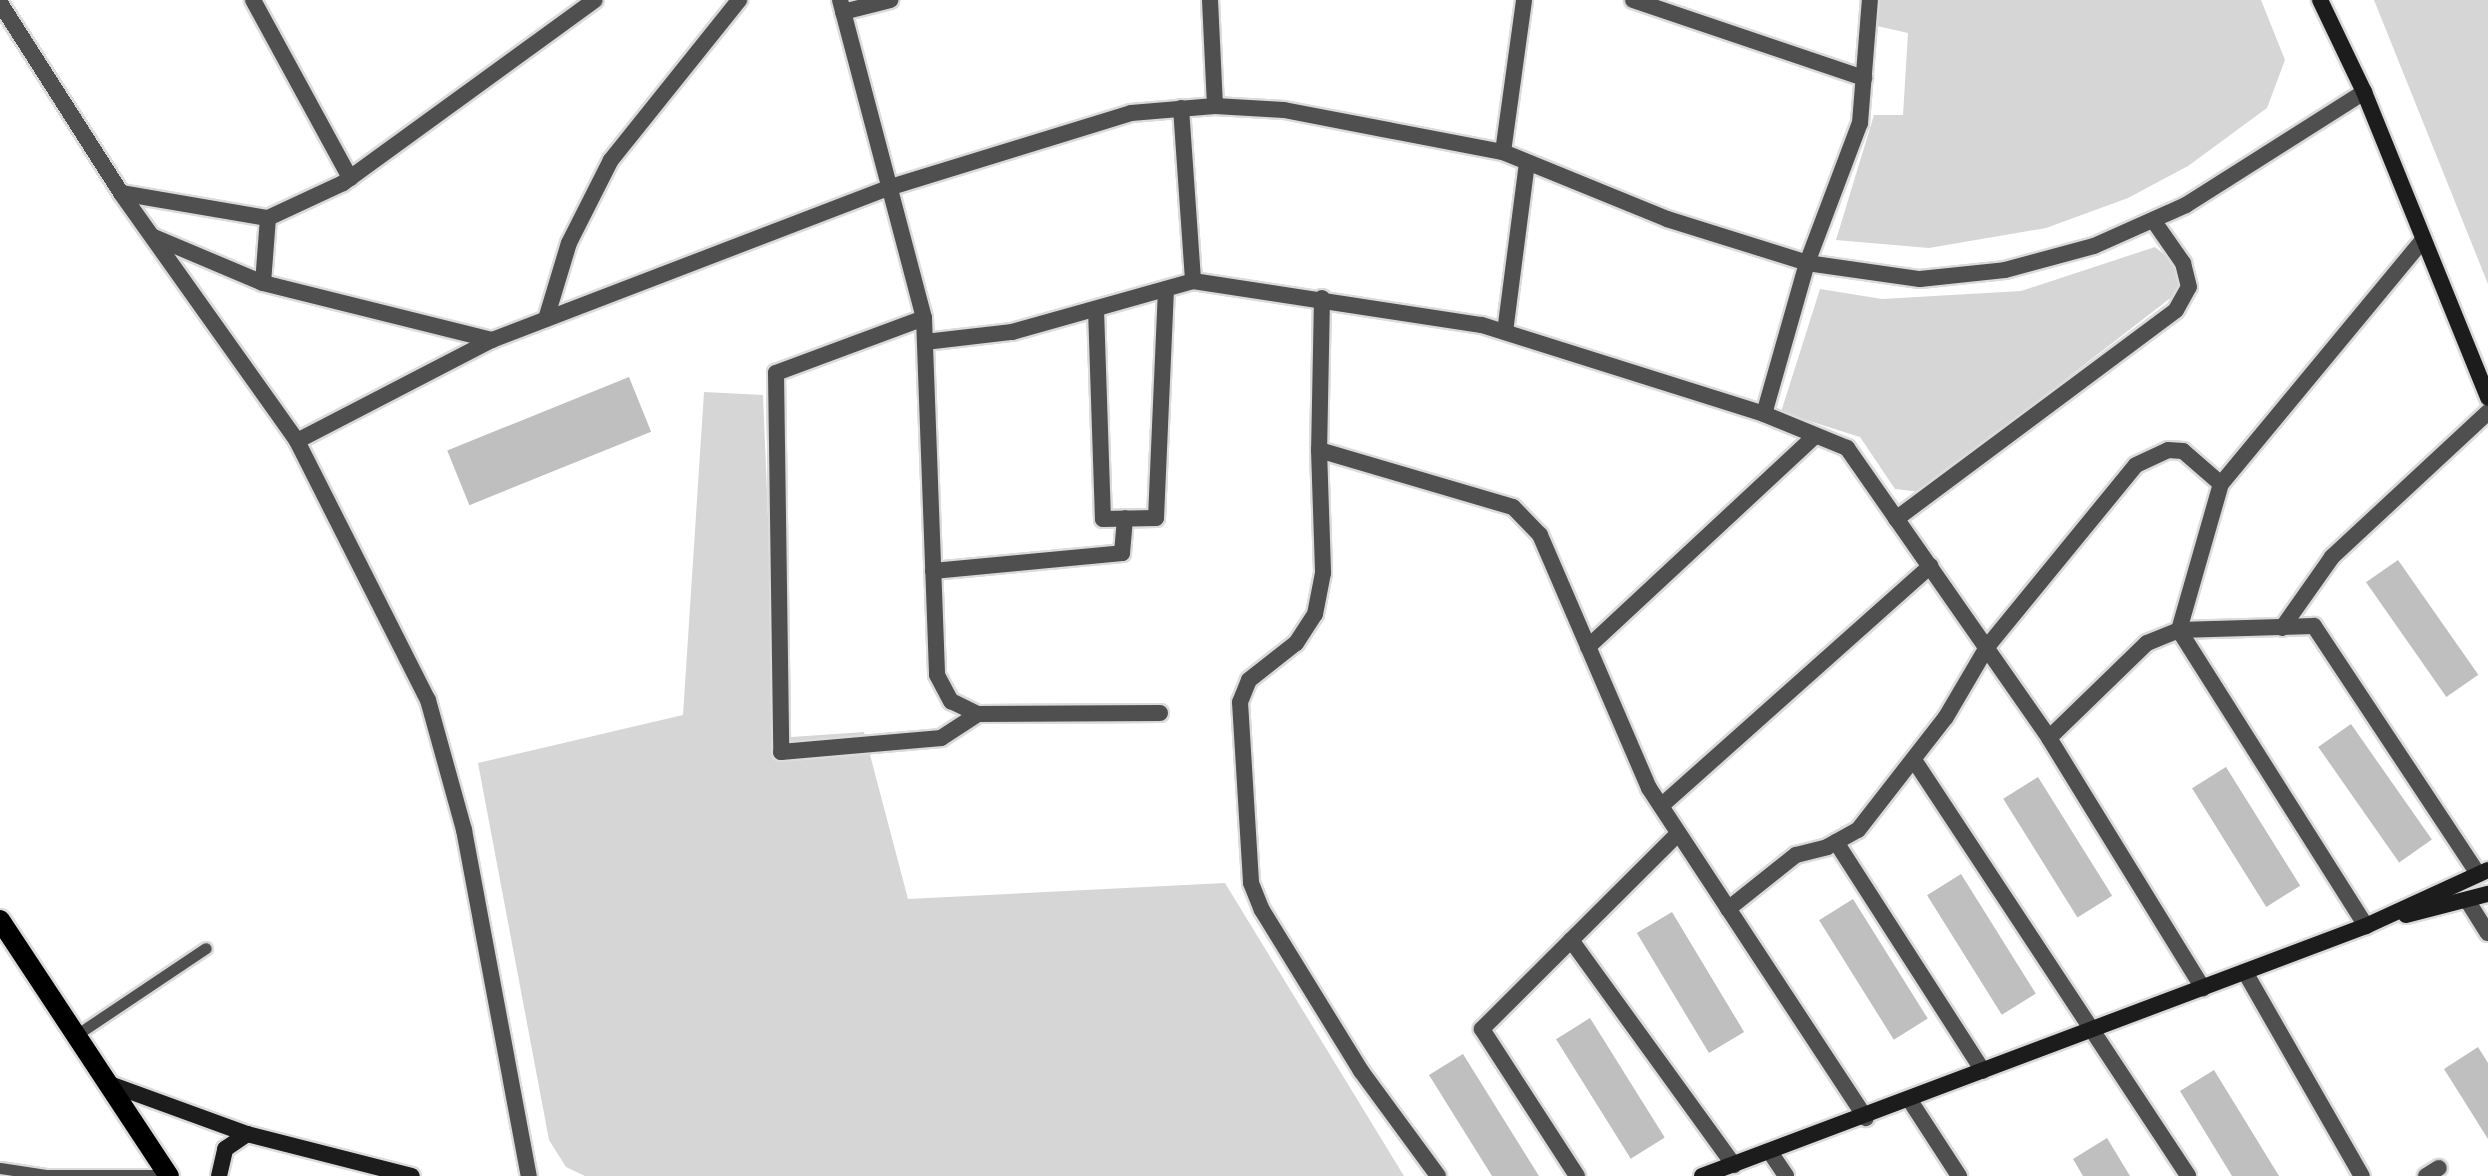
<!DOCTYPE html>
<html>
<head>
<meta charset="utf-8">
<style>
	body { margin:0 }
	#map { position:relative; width:2488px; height:1176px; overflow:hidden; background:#fff; font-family:Ubuntu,sans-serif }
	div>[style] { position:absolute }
	.green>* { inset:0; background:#d6d6d6 }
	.building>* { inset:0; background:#bfbfbf; transform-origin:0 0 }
	.roads { filter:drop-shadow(2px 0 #dbdbdb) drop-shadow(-2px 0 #dbdbdb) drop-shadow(0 2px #dbdbdb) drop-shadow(0 -2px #dbdbdb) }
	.service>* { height:11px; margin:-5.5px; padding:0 5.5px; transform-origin:5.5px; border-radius:5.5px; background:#4f4f4f }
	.minor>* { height:16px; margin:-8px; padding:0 8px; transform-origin:8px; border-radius:8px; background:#4f4f4f }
	.tertiary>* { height:16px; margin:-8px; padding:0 8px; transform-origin:8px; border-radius:8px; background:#4f4f4f }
	.secondary>* { height:16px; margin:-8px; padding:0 8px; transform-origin:8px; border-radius:8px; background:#1c1c1c }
	.primary>* { height:20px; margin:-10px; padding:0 10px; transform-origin:10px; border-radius:10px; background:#000 }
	span { translate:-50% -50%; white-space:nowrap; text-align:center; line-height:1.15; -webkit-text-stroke:7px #fff; paint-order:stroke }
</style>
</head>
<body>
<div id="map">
	<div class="green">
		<div style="clip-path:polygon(1878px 0,2261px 0,2285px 60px,2267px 108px,2188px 166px,2128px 198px,2046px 228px,1929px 248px,1836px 240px,1874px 115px,1903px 115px,1908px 33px,1877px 26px)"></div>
		<div style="clip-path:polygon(2374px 0,2488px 0,2488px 284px)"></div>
		<div style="clip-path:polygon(2155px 247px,2183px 269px,2182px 289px,1920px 492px,1895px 489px,1860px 437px,1781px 412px,1820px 289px,1882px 299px,2021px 291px)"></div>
		<div style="clip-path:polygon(704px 392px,763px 395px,777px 738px,864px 732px,908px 899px,1225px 883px,1404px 1176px,585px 1176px,566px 1167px,549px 1140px,478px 763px,683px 715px)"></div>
	</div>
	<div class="building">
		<div style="left:629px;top:377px;width:59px;height:196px;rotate:68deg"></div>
		<div style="left:2398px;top:560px;width:140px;height:39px;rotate:55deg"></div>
		<div style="left:2351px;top:724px;width:141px;height:40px;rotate:55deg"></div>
		<div style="left:2226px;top:767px;width:140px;height:40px;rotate:58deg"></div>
		<div style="left:2038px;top:777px;width:140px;height:41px;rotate:58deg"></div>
		<div style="left:1961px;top:874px;width:141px;height:40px;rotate:58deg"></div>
		<div style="left:1853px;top:899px;width:141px;height:40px;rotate:58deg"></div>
		<div style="left:1672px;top:912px;width:140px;height:41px;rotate:59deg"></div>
		<div style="left:1590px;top:1018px;width:141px;height:40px;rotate:58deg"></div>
		<div style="clip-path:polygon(2478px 1047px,2488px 1063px,2488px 1139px,2444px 1069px)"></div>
		<div style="clip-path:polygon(1463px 1054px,1539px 1176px,1492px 1176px,1429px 1075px)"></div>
		<div style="clip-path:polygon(2214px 1070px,2279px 1176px,2232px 1176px,2180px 1091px)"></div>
		<div style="clip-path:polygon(2107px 1138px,2130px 1176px,2083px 1176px,2073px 1159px)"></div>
	</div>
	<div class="roads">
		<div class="service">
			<div style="left:76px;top:1035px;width:156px;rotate:-33.8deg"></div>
			<div style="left:0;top:1168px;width:48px;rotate:8.5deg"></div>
			<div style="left:47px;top:1175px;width:121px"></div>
		</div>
		<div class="minor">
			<div style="left:253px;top:0;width:203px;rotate:61.4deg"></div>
			<div style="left:840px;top:0;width:329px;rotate:75.2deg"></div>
			<div style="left:924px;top:318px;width:357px;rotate:87.9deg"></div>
			<div style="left:937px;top:675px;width:30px;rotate:62deg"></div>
			<div style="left:951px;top:701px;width:30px;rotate:26deg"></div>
			<div style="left:978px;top:714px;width:182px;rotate:-0.3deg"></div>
			<div style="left:1210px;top:0;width:106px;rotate:87.3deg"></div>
			<div style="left:1633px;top:0;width:244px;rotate:18.7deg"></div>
			<div style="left:843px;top:12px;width:49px;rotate:-14.3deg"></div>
			<div style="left:1181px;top:108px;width:173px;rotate:86deg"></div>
			<div style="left:1503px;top:152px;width:153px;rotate:-82.1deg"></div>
			<div style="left:121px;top:193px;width:149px;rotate:9.7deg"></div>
			<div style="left:268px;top:218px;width:83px;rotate:-25deg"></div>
			<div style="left:343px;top:183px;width:311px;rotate:-36deg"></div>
			<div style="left:1322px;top:298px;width:152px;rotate:91.1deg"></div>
			<div style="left:1319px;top:450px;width:123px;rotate:88.1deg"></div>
			<div style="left:1323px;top:573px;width:42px;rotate:101deg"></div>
			<div style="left:1315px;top:614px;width:35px;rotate:123deg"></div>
			<div style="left:1296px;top:643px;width:60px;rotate:141.8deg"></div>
			<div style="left:1249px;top:680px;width:24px;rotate:112deg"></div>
			<div style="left:1240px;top:702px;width:181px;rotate:86.5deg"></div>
			<div style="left:1251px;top:883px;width:29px;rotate:68deg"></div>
			<div style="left:1262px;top:910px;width:189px;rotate:58.4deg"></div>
			<div style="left:1361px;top:1071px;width:130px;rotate:53.7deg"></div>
			<div style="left:1096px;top:309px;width:210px;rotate:88.1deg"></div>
			<div style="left:1103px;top:519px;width:53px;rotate:-1.1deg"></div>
			<div style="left:1156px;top:518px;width:229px;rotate:-87.5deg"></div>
			<div style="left:924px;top:318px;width:158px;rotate:159.6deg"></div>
			<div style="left:776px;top:373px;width:379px;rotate:89.2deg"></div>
			<div style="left:781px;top:752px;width:161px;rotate:-5deg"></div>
			<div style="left:941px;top:738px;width:44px;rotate:-33deg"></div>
			<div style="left:546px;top:319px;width:79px;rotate:-73.2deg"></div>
			<div style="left:569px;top:243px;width:93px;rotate:-63.2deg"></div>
			<div style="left:611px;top:160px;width:205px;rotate:-51.3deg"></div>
			<div style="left:1505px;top:332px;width:170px;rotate:-82.6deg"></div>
			<div style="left:925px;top:342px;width:88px;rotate:-6.6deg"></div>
			<div style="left:1012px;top:332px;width:188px;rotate:-15.7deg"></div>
			<div style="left:1193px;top:281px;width:292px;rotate:8.7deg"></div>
			<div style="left:1482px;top:325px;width:296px;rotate:17.5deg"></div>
			<div style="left:1764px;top:414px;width:90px;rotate:22.3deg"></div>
			<div style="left:1847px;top:448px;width:353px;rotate:55.1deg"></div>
			<div style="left:2049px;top:738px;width:294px;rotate:58.4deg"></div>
			<div style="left:1764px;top:414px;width:157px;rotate:-74.1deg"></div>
			<div style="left:1807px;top:263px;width:150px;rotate:-69.3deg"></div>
			<div style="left:1860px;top:123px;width:123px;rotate:-85.4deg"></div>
			<div style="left:1319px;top:450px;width:202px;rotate:16.4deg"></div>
			<div style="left:1513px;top:507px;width:39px;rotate:46deg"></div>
			<div style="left:1540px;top:535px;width:275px;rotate:66.7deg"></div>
			<div style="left:1649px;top:788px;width:395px;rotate:56.7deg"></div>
			<div style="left:1896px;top:519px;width:349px;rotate:-36.7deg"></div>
			<div style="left:2176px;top:310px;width:26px;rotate:-61deg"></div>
			<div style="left:2189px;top:287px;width:25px;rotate:-104deg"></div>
			<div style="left:2183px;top:263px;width:52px;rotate:-124.9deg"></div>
			<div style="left:933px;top:571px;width:190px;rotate:-5.4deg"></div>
			<div style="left:1122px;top:553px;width:35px;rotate:-85deg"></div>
			<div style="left:2282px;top:628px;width:87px;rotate:-54.8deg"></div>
			<div style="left:2332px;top:557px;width:213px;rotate:-42.9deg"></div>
			<div style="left:1588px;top:647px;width:310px;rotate:-42.9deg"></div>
			<div style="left:2049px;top:738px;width:136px;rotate:-44.1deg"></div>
			<div style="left:2147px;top:643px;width:35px;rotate:-22deg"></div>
			<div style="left:2179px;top:630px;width:135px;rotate:-1.7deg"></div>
			<div style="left:2314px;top:626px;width:297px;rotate:56.5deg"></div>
			<div style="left:1914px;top:760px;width:498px;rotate:56.6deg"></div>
			<div style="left:1661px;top:806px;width:361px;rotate:-41.7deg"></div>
			<div style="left:1836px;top:842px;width:272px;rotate:57.3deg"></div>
			<div style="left:2467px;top:900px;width:39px;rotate:58deg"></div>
			<div style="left:1728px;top:909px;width:87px;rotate:-38.5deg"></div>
			<div style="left:1796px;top:855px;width:32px;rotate:-14deg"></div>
			<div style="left:1827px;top:847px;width:35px;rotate:-29deg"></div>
			<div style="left:1858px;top:830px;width:143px;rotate:-52.1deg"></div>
			<div style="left:1946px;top:717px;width:81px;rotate:-59.6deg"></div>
			<div style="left:1987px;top:647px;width:235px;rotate:-50.7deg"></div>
			<div style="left:2136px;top:465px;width:35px;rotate:-25deg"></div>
			<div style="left:2168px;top:450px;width:15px;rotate:4deg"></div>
			<div style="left:2183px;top:451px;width:50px;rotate:41deg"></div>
			<div style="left:2366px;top:926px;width:350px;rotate:-122.3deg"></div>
			<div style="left:2179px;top:630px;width:152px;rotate:-74deg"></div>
			<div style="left:2221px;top:484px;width:317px;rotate:-50.4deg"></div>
			<div style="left:1571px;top:940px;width:278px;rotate:54.1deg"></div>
			<div style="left:2245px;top:972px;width:235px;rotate:60.2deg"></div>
			<div style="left:1909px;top:1099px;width:92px;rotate:57deg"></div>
			<div style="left:1770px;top:1152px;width:29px;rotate:56deg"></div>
			<div style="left:1577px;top:1176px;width:175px;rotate:-122.9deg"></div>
			<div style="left:1482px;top:1029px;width:276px;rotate:-44.9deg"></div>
			<div style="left:2426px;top:1176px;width:15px;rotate:-32deg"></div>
		</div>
		<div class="tertiary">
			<div style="left:0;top:3px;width:225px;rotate:57.5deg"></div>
			<div style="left:121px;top:193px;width:304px;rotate:54.6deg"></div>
			<div style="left:297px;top:441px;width:290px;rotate:63.2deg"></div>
			<div style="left:428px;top:700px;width:135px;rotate:74.5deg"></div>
			<div style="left:464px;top:830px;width:352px;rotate:79.4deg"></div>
			<div style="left:154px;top:237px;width:118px;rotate:22.9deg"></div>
			<div style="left:263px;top:283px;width:236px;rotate:14deg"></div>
			<div style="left:263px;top:283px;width:65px;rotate:-85.6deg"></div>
			<div style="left:297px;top:441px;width:220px;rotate:-27.4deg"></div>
			<div style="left:492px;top:340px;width:427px;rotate:-21deg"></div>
			<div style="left:891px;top:187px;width:251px;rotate:-17.1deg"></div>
			<div style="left:1131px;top:113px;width:84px;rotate:-4.8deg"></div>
			<div style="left:1215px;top:106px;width:69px;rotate:3.3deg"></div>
			<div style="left:1284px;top:110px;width:223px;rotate:10.9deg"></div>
			<div style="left:1503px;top:152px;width:177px;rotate:22.2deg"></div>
			<div style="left:1667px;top:219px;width:147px;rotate:17.4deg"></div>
			<div style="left:1807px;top:263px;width:114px;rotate:8.1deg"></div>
			<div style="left:1920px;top:279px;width:85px;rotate:-6deg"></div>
			<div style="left:2005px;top:270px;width:92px;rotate:-15.1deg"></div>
			<div style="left:2094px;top:246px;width:101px;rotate:-24deg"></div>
			<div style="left:2186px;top:205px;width:211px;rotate:-32.4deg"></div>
		</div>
		<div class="secondary">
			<div style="left:2320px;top:0;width:102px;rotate:64.4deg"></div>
			<div style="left:2364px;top:92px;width:330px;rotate:67.9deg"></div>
			<div style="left:2406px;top:915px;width:85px;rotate:-14.4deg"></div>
			<div style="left:107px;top:1083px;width:149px;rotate:20deg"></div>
			<div style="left:247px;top:1134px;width:170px;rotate:14.3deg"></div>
			<div style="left:219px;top:1176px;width:28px;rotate:-77deg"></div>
			<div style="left:225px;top:1149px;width:27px;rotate:-34deg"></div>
			<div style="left:1702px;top:1176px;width:710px;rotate:-20.63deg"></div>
			<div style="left:2366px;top:926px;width:134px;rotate:-24.7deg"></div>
		</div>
		<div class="primary">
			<div style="left:0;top:920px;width:307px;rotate:56.6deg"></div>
		</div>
	</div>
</div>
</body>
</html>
